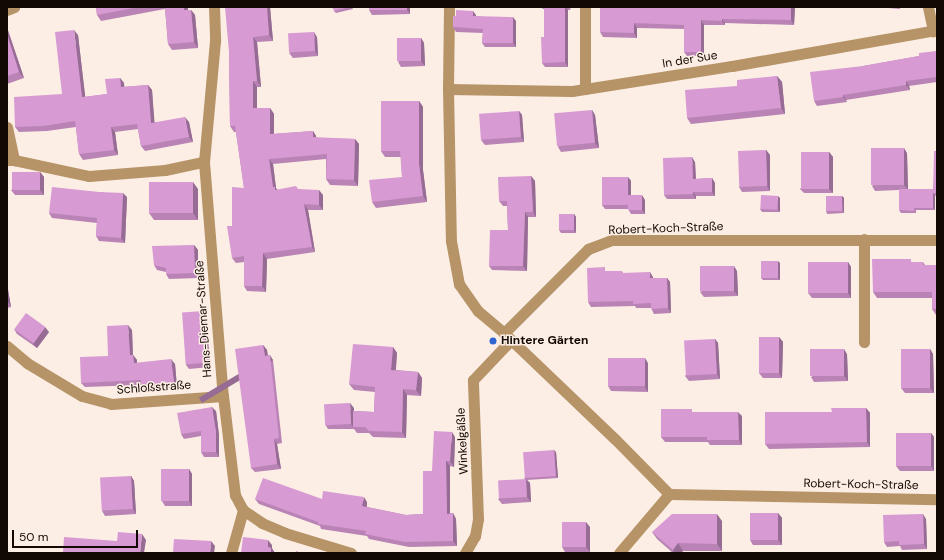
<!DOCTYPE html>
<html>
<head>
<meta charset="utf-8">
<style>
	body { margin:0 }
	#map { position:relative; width:944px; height:560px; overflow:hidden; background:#fceee5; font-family:"DM Sans",sans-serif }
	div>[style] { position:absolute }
	.minor>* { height:11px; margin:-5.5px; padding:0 5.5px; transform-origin:5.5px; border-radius:5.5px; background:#b69467 }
	.wall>* { inset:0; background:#b984b5 }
	.shaded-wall>* { inset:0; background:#966c94; transform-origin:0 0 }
	.building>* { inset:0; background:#d79ad3; transform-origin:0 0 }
	.dots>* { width:11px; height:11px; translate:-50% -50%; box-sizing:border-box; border:2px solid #fceee5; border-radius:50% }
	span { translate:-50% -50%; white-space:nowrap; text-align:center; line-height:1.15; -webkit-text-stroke:3px #fceee5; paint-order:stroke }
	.street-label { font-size:12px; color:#130903 }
	.poi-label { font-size:12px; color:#130903; font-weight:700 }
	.left { translate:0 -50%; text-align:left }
	.frame { position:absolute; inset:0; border:8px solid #130903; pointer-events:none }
	.scale { position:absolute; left:12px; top:530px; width:126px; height:18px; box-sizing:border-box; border:2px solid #130903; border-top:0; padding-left:5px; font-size:12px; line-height:14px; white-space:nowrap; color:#130903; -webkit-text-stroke:3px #fceee5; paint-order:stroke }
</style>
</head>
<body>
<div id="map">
	<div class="minor">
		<div style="left:214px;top:7px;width:34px;rotate:88deg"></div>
		<div style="left:215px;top:41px;width:121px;rotate:95.2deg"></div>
		<div style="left:204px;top:162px;width:235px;rotate:85.4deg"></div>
		<div style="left:223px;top:396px;width:100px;rotate:83.1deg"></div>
		<div style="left:235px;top:495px;width:17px;rotate:62deg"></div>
		<div style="left:243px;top:510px;width:23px;rotate:34deg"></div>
		<div style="left:262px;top:523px;width:25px;rotate:23deg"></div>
		<div style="left:285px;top:533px;width:69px;rotate:16.9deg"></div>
		<div style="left:449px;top:7px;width:82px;rotate:90.7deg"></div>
		<div style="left:448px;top:89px;width:152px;rotate:88.9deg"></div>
		<div style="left:451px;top:241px;width:44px;rotate:79.5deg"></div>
		<div style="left:459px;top:284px;width:33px;rotate:55deg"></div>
		<div style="left:478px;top:311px;width:34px;rotate:40deg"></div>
		<div style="left:504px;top:333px;width:153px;rotate:43.7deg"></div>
		<div style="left:615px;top:439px;width:77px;rotate:45.5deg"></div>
		<div style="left:928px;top:7px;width:25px;rotate:78deg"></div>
		<div style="left:7px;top:10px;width:8px;rotate:-23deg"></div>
		<div style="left:448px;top:89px;width:124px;rotate:0.9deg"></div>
		<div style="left:572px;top:91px;width:162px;rotate:-8.9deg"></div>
		<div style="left:732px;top:66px;width:208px;rotate:-10deg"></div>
		<div style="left:585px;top:89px;width:82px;rotate:-90deg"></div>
		<div style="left:7px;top:127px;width:34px;rotate:78deg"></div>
		<div style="left:7px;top:160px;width:7px"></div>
		<div style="left:14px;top:160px;width:77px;rotate:12deg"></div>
		<div style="left:89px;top:176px;width:76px;rotate:-4.5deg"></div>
		<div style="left:165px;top:170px;width:40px;rotate:-12deg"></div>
		<div style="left:864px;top:239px;width:103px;rotate:90deg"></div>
		<div style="left:504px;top:333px;width:119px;rotate:-45deg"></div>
		<div style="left:588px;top:249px;width:25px;rotate:-21deg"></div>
		<div style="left:611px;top:240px;width:326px"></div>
		<div style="left:7px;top:346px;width:26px;rotate:40deg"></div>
		<div style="left:27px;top:363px;width:64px;rotate:31deg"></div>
		<div style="left:82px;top:396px;width:30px;rotate:15deg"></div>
		<div style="left:111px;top:404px;width:112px;rotate:-4.1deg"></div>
		<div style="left:669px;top:494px;width:268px;rotate:1.1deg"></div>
		<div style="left:231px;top:553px;width:45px;rotate:-74.4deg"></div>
		<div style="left:465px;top:553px;width:20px;rotate:-60deg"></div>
		<div style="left:475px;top:536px;width:17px;rotate:-80deg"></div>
		<div style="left:478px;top:519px;width:139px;rotate:-92.1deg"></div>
		<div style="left:473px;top:380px;width:55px;rotate:-46.5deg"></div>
		<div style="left:619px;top:553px;width:77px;rotate:-49.7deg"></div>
	</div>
	<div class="wall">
		<div style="clip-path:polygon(96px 7px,188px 7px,188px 10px,191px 10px,195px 15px,198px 48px,172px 50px,168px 44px,165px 9px,101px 21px,97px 15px)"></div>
		<div style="clip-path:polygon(270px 7px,273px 41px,257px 42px,261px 87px,257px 87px,257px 108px,270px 108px,274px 114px,274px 134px,313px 131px,316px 136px,316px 138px,355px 139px,359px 144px,358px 186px,330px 185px,326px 179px,326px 159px,273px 164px,276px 188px,277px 190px,298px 189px,323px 195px,323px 210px,308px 210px,315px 252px,267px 259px,266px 292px,247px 291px,244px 286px,244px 262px,236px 263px,232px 258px,232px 226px,244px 188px,236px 132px,234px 132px,230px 126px,229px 52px)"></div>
		<div style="clip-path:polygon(333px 7px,352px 7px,353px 9px,336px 13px,334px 11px)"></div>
		<div style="clip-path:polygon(410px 7px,410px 14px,372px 15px,369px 10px)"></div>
		<div style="clip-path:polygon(541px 7px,571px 7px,570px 10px,568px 10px,568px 67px,545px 67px,542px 63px,544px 37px,544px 9px,543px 9px)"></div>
		<div style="clip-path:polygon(600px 7px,795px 7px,794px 25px,725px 23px,725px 25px,704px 25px,704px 56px,687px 56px,684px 52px,684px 29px,637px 28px,637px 38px,603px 37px,600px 32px)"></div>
		<div style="clip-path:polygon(877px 7px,900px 7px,900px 9px)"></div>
		<div style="clip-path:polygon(476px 15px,476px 16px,516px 21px,516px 47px,485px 47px,482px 43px,483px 33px,456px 32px,453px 27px)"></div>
		<div style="clip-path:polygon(7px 27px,24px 78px,7px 84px)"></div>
		<div style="clip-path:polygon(78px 35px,85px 97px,107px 94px,120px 78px,124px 83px,124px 87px,148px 85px,152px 90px,154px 122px,189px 122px,193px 142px,145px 151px,141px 146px,138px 129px,115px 132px,118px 155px,83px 160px,79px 154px,76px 127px,47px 131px,19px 132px,15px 127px,62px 94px)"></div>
		<div style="clip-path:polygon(317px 37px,318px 56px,293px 58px,289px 53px)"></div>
		<div style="clip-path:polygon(421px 38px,424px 43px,425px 66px,401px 67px,398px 62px)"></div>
		<div style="clip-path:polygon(937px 51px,937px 82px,909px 86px,910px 90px,846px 100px,847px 102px,817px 106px,814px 101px,863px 66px,919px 56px)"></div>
		<div style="clip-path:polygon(777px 76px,782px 82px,785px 114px,691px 124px,687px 118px,737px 86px)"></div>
		<div style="clip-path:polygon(419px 101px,423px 107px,423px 170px,427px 202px,376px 208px,372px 202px,402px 177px,401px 157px,385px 157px,381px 151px)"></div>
		<div style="clip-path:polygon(592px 110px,595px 115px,599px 148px,561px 152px,558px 147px)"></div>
		<div style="clip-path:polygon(519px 111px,522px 115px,524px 142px,485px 145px,481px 140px)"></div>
		<div style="clip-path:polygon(766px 150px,770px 155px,770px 191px,742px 192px,739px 187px)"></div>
		<div style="clip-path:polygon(937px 151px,937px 198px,935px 195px,935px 210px,916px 210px,916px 213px,901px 213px,899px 210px,899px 190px,875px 191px,872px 186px,907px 153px,908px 189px,933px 189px)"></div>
		<div style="clip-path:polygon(829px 152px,833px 157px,833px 193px,804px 193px,800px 189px)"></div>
		<div style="clip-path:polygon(695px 162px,696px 179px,712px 178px,715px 183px,715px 196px,696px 196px,696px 199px,667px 199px,664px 195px)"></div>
		<div style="clip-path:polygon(40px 172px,44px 177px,44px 195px,15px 195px,11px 190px)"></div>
		<div style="clip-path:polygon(531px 176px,535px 181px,536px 217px,528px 217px,527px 271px,492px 270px,489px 266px,508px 230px,507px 206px,503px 206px,499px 201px)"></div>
		<div style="clip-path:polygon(628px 177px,631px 181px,631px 195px,645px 200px,645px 214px,631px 214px,628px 209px,605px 209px,602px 205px)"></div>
		<div style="clip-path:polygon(198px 189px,198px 220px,154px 220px,149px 213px)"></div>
		<div style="clip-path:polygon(99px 192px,127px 197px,125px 243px,99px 241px,96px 236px,97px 223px,52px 218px,49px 213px)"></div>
		<div style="clip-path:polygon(842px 196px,844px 198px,844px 213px,827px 214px,826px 211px)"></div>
		<div style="clip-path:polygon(780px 198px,780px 212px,762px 212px,760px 209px)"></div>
		<div style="clip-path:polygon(574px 214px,576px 217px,576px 233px,561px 233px,559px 230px)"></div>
		<div style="clip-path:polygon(194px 245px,198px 250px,198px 278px,169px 279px,166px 274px,166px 272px,157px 270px,154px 265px)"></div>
		<div style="clip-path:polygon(848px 262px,851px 267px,851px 298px,812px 298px,808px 293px)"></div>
		<div style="clip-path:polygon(914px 262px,923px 262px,925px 265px,937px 265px,937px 315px,936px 315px,932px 309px,932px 298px,877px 298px,873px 292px)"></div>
		<div style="clip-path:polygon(780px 263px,780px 280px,763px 280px,761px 278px)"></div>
		<div style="clip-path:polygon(608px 271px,622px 271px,623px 273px,653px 277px,653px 278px,667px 278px,670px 282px,671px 313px,654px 314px,651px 308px,636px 308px,635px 306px,591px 307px,588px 302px)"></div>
		<div style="clip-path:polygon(737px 271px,738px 296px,704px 297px,700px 292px)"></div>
		<div style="clip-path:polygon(7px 284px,11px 307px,7px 308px)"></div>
		<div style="clip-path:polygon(206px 315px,210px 367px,189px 369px,186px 365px)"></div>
		<div style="clip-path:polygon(14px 329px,49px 332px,37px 348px,17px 334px)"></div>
		<div style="clip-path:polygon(132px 330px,133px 355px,137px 360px,137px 363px,175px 364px,177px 387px,145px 390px,141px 385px,85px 387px,81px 383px,108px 356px)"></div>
		<div style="clip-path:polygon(779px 337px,783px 342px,782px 378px,763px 378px,759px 373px)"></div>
		<div style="clip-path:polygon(715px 339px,718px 343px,720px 379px,689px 381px,685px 376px)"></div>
		<div style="clip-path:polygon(263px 345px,267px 350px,268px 355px,273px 360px,282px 443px,277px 444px,281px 469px,255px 472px,251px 468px)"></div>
		<div style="clip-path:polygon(393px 347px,397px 353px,396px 370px,418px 372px,422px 378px,421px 396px,407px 395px,406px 438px,373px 437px,369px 433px,357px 433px,354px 429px,328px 429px,325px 424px,354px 408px,354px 411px,374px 412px,375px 392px,354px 390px,349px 384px)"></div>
		<div style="clip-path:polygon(930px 349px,933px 354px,934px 393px,905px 393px,901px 388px)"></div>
		<div style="clip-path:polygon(847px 354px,848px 381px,814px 382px,811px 377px)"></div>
		<div style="clip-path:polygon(648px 363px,648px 392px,611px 391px,608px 386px)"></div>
		<div style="clip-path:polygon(866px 408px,870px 413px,870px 447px,769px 449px,765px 444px,832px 412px)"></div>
		<div style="clip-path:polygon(216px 411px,219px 435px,219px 457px,204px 457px,201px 452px,201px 436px,184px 439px,181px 434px)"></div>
		<div style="clip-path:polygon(694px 412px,742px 416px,742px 445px,710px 445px,708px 442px,665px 442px,661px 437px)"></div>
		<div style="clip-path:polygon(931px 433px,934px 437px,934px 471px,900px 471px,896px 466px)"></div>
		<div style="clip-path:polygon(455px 437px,454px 467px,450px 466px,450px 513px,453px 513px,456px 519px,457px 546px,409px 547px,369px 539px,367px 536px,321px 529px,320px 526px,259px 504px,255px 499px,322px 499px,367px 502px,367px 507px,406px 515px,423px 514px,432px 471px)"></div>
		<div style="clip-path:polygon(556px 452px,558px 478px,527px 480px,530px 483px,531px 502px,502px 504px,498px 499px,525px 479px,524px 478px)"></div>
		<div style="clip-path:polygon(189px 469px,192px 474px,192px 506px,165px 506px,162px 501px)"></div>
		<div style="clip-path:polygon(131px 476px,134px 481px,136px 514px,105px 516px,102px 511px)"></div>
		<div style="clip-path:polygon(778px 513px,782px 518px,782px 545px,753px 545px,750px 540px)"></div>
		<div style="clip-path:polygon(926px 519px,927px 549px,902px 550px,900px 546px,887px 547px,884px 542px)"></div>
		<div style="clip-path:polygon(722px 521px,722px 551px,683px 551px,681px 553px,673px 553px,657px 539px,652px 532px)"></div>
		<div style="clip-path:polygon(590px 527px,590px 552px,565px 552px,562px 547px)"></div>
	</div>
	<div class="shaded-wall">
		<div style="clip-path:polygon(184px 7px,188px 7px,188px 16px,184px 10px)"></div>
		<div style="clip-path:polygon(267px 7px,270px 7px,273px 41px,269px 35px)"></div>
		<div style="clip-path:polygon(407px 7px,410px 7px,410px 14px,407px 10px)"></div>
		<div style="clip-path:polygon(565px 7px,566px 7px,568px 10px,568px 67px,565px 62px)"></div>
		<div style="clip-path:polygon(791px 7px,795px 7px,794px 25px,791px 20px)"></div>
		<div style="clip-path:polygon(191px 10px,195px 15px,198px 48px,194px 42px)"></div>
		<div style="clip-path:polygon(473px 11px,476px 15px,476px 20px,473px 16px)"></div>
		<div style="clip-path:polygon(513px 17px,516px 21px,516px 47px,513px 43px)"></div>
		<div style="clip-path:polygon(722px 19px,725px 23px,725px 25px,722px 21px)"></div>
		<div style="clip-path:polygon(701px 20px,704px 25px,704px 56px,701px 52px)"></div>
		<div style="clip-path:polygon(634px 23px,637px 28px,637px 38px,634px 33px)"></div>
		<div style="clip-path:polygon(7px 27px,7px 28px,24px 78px,19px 72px,7px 34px)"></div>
		<div style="clip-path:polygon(74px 30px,78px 35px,86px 103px,82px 97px)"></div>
		<div style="clip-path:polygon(314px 32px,317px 37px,318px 56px,315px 51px)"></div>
		<div style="clip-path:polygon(253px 37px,257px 42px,261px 87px,257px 81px)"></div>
		<div style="clip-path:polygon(421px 38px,424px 43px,425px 66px,421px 61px)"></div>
		<div style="clip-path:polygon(777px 76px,782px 82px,785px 114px,781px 108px)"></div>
		<div style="clip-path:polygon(120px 78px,124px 83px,125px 93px,121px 87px)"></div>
		<div style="clip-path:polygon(253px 81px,257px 87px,257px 114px,253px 108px)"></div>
		<div style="clip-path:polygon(906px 81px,909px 86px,910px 90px,906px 85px)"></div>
		<div style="clip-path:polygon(148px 85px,152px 90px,155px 128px,151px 123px)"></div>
		<div style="clip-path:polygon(843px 95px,846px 100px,847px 102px,843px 97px)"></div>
		<div style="clip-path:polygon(419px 101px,423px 107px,423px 170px,427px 202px,423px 196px,419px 164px)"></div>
		<div style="clip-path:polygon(270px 108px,274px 114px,274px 140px,270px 134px)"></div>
		<div style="clip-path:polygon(592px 110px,595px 115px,599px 148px,595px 143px)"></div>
		<div style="clip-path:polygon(519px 111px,522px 115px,524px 142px,521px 137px)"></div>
		<div style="clip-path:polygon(185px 117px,189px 122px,193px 142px,189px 137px)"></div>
		<div style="clip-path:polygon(111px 127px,115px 132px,118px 155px,114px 150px)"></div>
		<div style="clip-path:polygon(313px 131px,316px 136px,317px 143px,313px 137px)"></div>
		<div style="clip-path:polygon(355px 139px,359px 144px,358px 186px,354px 180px)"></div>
		<div style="clip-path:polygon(904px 148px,907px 153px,908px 190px,904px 185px)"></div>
		<div style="clip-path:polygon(766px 150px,770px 155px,770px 191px,767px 186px)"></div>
		<div style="clip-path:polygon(829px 152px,833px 157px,833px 193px,829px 189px)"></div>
		<div style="clip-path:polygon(692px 157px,695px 162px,696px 183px,693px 179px)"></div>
		<div style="clip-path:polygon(269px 159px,273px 164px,276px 188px,279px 192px,279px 196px,273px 187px)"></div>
		<div style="clip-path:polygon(40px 172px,44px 177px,44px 195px,40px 190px)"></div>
		<div style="clip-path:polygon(531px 176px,535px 181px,536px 217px,533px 212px)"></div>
		<div style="clip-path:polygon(628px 177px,631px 181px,631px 200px,628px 195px)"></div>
		<div style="clip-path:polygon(712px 178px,715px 183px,715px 196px,712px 192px)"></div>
		<div style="clip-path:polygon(193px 182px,198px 189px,198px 220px,193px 213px)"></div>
		<div style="clip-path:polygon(933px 189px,933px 193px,935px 195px,935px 210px,933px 208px)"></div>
		<div style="clip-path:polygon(319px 190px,323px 195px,323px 210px,319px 205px)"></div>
		<div style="clip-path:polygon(693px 192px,696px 196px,696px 199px,693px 194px)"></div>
		<div style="clip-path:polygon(123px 193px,127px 197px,125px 243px,121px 238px)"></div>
		<div style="clip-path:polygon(642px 195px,645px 200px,645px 214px,642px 210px)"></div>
		<div style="clip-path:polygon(778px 196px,780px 198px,780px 212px,778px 210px)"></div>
		<div style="clip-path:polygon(842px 196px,844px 198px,844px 213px,843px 211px)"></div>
		<div style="clip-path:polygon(304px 204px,308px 210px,315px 252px,312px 247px)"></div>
		<div style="clip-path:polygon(525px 212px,528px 217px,527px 271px,523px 266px)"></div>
		<div style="clip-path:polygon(574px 214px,576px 217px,576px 233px,574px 230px)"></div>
		<div style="clip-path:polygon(194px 245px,198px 250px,198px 278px,195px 273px)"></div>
		<div style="clip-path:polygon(263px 253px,267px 259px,266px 292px,262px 286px)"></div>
		<div style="clip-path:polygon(778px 261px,780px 263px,780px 280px,778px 278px)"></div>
		<div style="clip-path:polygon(848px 262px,851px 267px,851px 298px,848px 293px)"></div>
		<div style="clip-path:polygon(734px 266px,737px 271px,738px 296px,734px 291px)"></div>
		<div style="clip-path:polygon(650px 272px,653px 277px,653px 283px,650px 278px)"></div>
		<div style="clip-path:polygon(667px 278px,670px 282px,671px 313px,668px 308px)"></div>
		<div style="clip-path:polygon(7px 284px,11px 307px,8px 302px,7px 297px)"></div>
		<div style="clip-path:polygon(203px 311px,206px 315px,210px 367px,207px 363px)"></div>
		<div style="clip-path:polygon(128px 325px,132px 330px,133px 360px,130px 355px)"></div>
		<div style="clip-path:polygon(45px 327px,49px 332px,37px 348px,33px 344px)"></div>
		<div style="clip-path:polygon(779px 337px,783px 342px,782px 378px,779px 373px)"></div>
		<div style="clip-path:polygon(715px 339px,718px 343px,720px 379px,717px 374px)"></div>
		<div style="clip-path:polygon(263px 345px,267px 350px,268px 361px,265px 356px)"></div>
		<div style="clip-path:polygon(393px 347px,397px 353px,395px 376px,391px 370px)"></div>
		<div style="clip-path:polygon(844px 349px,847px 354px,848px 381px,844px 376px)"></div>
		<div style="clip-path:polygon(930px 349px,933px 354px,934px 393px,930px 388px)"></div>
		<div style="clip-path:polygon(133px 355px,137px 360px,137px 368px,134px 363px)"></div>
		<div style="left:270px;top:355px;width:6px;height:83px;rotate:59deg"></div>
		<div style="clip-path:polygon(645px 358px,648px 363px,648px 392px,645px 387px)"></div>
		<div style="clip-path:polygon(171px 359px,175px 364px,177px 387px,174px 382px)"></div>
		<div style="clip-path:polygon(418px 372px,422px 378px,421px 396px,416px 390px)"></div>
		<div style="clip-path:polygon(403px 389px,407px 395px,406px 438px,402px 432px)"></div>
		<div style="clip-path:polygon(350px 403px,354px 408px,354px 427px,353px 427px,351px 424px)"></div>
		<div style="clip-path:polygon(212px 407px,216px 411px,219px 435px,219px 457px,216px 452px)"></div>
		<div style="clip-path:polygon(866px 408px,870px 413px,870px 447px,867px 442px)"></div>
		<div style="clip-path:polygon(738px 412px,742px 416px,742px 445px,739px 440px)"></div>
		<div style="clip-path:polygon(452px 432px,455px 437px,454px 467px,450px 461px)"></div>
		<div style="clip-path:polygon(931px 433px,934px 437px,934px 471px,931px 466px)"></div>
		<div style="clip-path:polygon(274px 439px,277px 444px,281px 469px,277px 464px)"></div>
		<div style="clip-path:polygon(554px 450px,556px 452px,558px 478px,556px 476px)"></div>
		<div style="clip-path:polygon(446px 461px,450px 466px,450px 519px,447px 514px)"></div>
		<div style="clip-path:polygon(189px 469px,192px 474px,192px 506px,189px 501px)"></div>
		<div style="clip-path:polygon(131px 476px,134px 481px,136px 514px,133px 509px)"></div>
		<div style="clip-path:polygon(526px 479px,530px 483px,531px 502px,527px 497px)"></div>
		<div style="clip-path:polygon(364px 497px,367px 502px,366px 511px,362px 506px)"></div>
		<div style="clip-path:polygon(453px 513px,456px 519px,457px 546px,453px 541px)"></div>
		<div style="clip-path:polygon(778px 513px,782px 518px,782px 545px,778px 540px)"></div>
		<div style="clip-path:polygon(717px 514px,722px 521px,722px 551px,717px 544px)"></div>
		<div style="clip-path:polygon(923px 514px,926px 519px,927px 549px,924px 544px)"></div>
		<div style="clip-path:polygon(586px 522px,590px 527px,590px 552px,586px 547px)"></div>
		<div style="clip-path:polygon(142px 534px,146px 540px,144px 553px,140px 553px)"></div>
		<div style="clip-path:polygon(268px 540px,272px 545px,272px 548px,275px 553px,271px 553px,268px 547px)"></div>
		<div style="clip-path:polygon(211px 541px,215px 546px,214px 553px,210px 553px)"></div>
		<div style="clip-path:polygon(678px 543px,683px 551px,681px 553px,674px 553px,673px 550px)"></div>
	</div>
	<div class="building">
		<div style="clip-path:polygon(96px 7px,139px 7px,97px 15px)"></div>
		<div style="clip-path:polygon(165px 7px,184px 7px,184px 10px,191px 10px,194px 42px,168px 44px)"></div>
		<div style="clip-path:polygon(225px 7px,267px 7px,269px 35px,253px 37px,257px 81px,253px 81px,253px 108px,270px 108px,270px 134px,313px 131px,313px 137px,355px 139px,354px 180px,326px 179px,327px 154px,269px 159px,273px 187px,275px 187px,275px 190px,296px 186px,298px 189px,319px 190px,319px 205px,304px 204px,312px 247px,263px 253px,262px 286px,244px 286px,244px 256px,232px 258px,227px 226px,232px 226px,232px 187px,244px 188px,235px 126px,230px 126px,229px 52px)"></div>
		<div style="clip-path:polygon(333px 7px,350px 7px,334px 11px)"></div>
		<div style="left:369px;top:7px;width:38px;height:3px"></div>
		<div style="clip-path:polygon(544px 7px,565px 7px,565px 62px,542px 63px,541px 37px,544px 37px)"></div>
		<div style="clip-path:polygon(600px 7px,791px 7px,791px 20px,722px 19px,722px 21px,701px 20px,701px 52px,684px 52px,684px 25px,634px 23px,634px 33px,600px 32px)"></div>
		<div style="clip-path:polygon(456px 10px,473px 11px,473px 16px,513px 17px,513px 43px,482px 43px,483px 29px,453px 27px,453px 16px,456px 16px)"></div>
		<div style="clip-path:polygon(74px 30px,82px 97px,107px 94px,105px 79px,120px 78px,121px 87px,148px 85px,151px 123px,185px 117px,189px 137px,141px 146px,137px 124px,111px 127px,114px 150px,79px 154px,75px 121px,43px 126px,15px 127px,14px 97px,62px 94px,55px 32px)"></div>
		<div style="left:314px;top:32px;width:19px;height:26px;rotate:87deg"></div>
		<div style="clip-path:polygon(7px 34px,19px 72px,7px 76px)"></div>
		<div style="left:421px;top:38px;width:23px;height:24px;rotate:90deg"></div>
		<div style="clip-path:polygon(937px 51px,937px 77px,906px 81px,906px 85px,843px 95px,843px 97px,814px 101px,810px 72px,863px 66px,919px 56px,919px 53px)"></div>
		<div style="clip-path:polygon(777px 76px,781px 108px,687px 118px,685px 90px,737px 86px,737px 80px)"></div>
		<div style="clip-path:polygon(381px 101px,419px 101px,419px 164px,423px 196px,372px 202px,369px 180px,402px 177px,400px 151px,381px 151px)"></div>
		<div style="left:592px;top:110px;width:33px;height:38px;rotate:85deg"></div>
		<div style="left:519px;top:111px;width:26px;height:40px;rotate:86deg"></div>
		<div style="left:904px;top:148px;width:37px;height:33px;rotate:90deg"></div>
		<div style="left:766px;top:150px;width:36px;height:28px;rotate:88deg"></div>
		<div style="clip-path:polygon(934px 151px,937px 151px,937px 193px,933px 193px)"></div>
		<div style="left:801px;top:152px;width:28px;height:37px"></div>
		<div style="clip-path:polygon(692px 157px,693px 179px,712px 178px,712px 192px,693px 192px,693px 194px,664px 195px,663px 158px)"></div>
		<div style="left:12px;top:172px;width:28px;height:18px"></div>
		<div style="clip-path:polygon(531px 176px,533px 212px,525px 212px,523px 266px,489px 266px,490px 230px,508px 230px,507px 201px,499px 201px,498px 177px)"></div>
		<div style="clip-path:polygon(602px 177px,628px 177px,628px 195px,642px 195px,642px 210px,628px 210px,628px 205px,602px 205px)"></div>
		<div style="left:149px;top:182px;width:44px;height:31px"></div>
		<div style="clip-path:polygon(52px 187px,99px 192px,123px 193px,121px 238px,96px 236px,97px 218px,49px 213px)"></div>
		<div style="clip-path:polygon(899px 189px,933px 189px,933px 208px,914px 208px,914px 211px,899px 210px)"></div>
		<div style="left:761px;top:195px;width:17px;height:14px;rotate:3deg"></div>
		<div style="left:826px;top:196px;width:16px;height:15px"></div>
		<div style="left:559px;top:214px;width:15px;height:16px"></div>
		<div style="clip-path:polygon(194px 245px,195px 273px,166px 274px,166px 268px,154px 265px,152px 246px)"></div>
		<div style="clip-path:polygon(872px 259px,911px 259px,911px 262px,923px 262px,923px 265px,937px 265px,937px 309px,932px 309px,932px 292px,873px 292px)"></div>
		<div style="left:761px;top:261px;width:17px;height:17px"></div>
		<div style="left:808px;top:262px;width:40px;height:31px"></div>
		<div style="left:734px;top:266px;width:25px;height:34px;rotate:90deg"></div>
		<div style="clip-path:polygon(605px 267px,605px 271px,622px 271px,622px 273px,650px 272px,650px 278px,667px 278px,668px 308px,651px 309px,651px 303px,633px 304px,633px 301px,588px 302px,587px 268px)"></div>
		<div style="left:203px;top:311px;width:52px;height:21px;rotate:86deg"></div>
		<div style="left:26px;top:313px;width:24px;height:20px;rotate:36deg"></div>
		<div style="clip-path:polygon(128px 325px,130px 355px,133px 355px,134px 363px,171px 359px,174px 382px,141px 386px,141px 380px,81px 383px,80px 357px,108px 356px,107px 326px)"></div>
		<div style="left:759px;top:337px;width:20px;height:36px"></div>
		<div style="left:715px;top:339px;width:35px;height:31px;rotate:87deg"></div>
		<div style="clip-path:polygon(353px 344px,393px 347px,391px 370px,418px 372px,416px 390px,403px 389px,402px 432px,369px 431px,365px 427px,353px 427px,353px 411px,374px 412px,375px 387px,349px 384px)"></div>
		<div style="clip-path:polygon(263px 345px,265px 356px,270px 355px,279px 438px,274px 439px,277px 464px,251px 468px,235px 349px)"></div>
		<div style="left:844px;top:349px;width:27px;height:34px;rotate:90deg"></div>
		<div style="left:901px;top:349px;width:29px;height:39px"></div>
		<div style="left:608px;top:358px;width:37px;height:28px"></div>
		<div style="left:350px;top:403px;width:21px;height:26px;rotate:87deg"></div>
		<div style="clip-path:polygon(212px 407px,216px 431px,216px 452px,201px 452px,201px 431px,181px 434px,177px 413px)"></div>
		<div style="clip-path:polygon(831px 408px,866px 408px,867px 442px,765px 444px,765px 412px,832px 412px)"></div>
		<div style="clip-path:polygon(661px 409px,692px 409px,692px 412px,738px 412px,739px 440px,707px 440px,707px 437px,661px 437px)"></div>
		<div style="clip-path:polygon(434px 431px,452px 432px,450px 461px,446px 461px,447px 514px,453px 513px,453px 541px,405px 542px,365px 534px,366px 531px,318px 524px,318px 522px,255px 499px,263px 478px,322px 499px,323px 491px,364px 497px,362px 506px,406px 515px,423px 514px,423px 471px,432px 471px)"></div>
		<div style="left:896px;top:433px;width:35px;height:33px"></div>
		<div style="left:554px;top:450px;width:26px;height:31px;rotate:86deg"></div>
		<div style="left:189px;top:469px;width:32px;height:28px;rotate:90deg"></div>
		<div style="left:131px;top:476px;width:33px;height:31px;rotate:87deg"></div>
		<div style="left:526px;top:479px;width:18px;height:28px;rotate:87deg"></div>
		<div style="left:750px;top:513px;width:28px;height:27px"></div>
		<div style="clip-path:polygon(672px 514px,717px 514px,717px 544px,678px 543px,673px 550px,652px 532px)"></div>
		<div style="clip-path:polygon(923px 514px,924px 544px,899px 545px,899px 541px,884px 542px,883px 515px)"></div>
		<div style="left:562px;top:522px;width:24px;height:25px"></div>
		<div style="clip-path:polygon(118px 532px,142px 534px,140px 553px,63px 553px,64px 537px,117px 541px)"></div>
		<div style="clip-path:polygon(243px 537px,268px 540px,268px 547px,271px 548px,271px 553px,241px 553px)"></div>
		<div style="clip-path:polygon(174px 539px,211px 541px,210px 553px,173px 553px)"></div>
		<div style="clip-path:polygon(296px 551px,302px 553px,296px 553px)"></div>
	</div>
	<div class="dots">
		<div style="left:493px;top:341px;background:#2f66d4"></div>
	</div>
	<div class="street-label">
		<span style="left:690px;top:60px;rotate:-9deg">In der Sue</span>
		<span style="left:666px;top:229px;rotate:-2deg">Robert-Koch-Straße</span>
		<span style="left:204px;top:319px;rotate:-94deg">Hans-Diemar-Straße</span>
		<span style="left:154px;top:388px;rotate:-4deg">Schloßstraße</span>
		<span style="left:463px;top:441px;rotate:-93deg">Winkelgäßle</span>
		<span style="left:861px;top:485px;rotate:1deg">Robert-Koch-Straße</span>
	</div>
	<div class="poi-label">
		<span class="left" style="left:501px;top:341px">Hintere Gärten</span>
	</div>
	<div class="frame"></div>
	<div class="scale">50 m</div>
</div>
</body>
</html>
